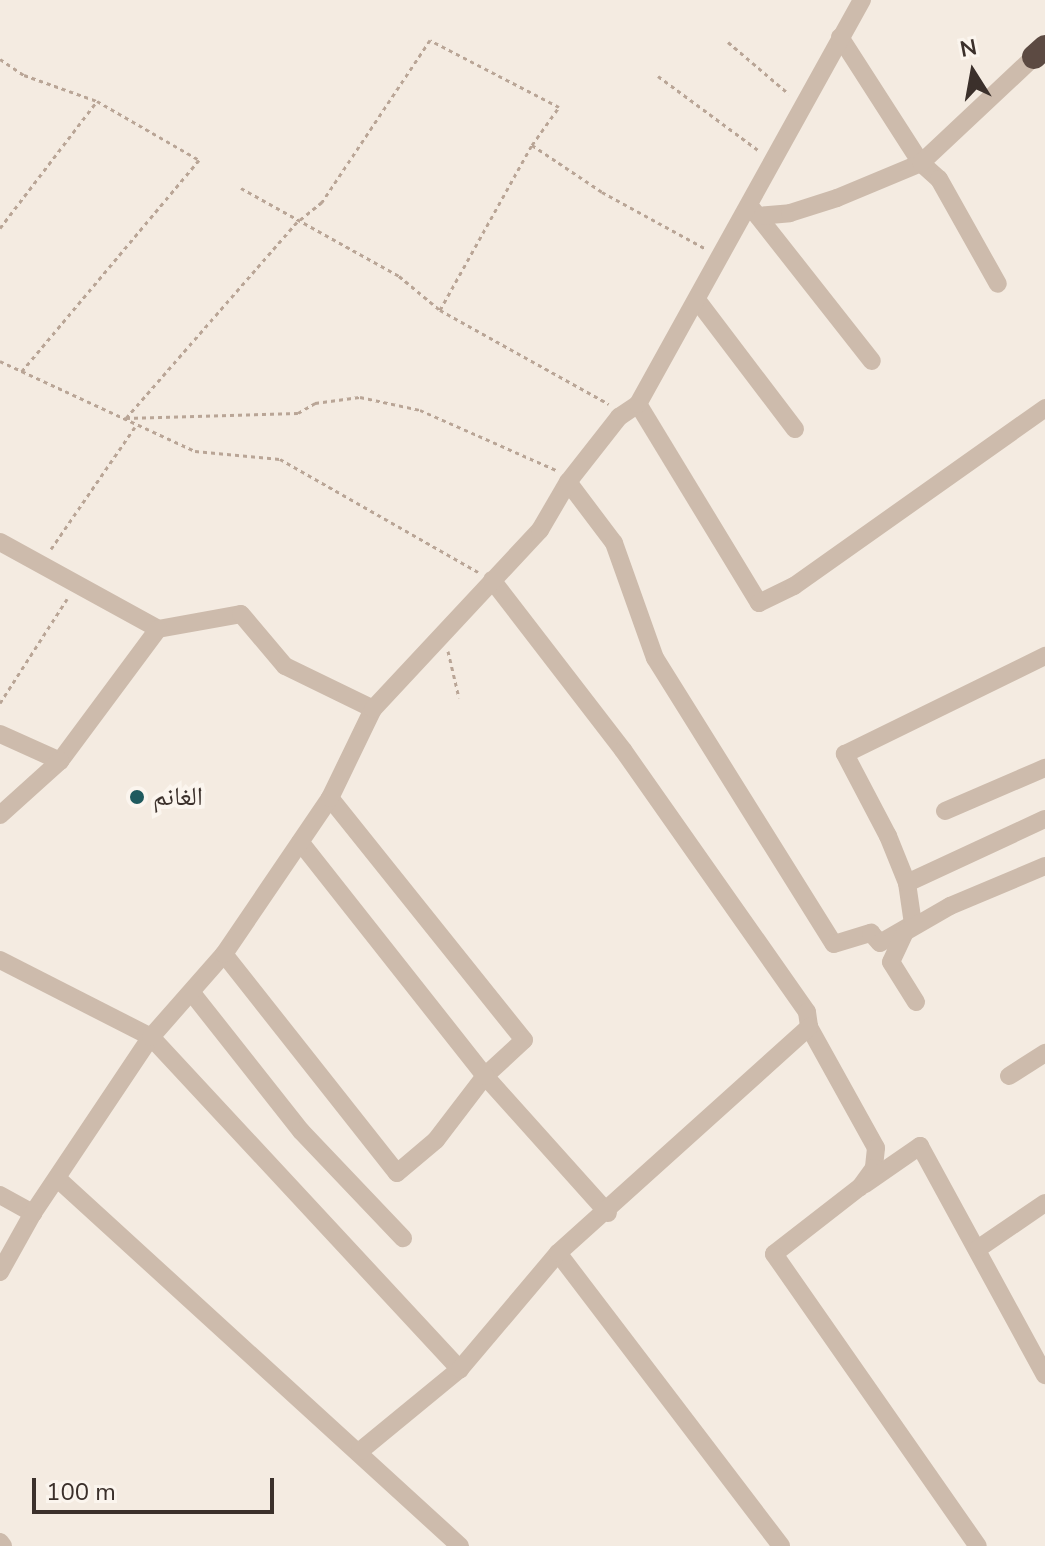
<!DOCTYPE html>
<html>
<head>
<meta charset="utf-8">
<style>
	body { margin:0 }
	#map { position:relative; width:1045px; height:1546px; overflow:hidden; background:#f4ebe1; font-family:"Nunito Sans","Noto Naskh Arabic",sans-serif }
	div>[style] { position:absolute }
	.path>* { height:3px; margin-top:-1.5px; transform-origin:0; background:repeating-linear-gradient(90deg,#b9a596 0 4px,transparent 0 8px) }
	.minor>* { height:18px; margin:-9px; padding:0 9px; transform-origin:9px; border-radius:9px; background:#cdbbac }
	.highway>* { height:24px; margin:-12px; padding:0 12px; transform-origin:12px; border-radius:12px; background:#5c4a42 }
	.dots>* { width:22px; height:22px; translate:-50% -50%; box-sizing:border-box; border:4px solid #fbf5ee; border-radius:50% }
	span { translate:-50% -50%; white-space:nowrap; text-align:center; line-height:1.15; -webkit-text-stroke:8px #fbf5ee; paint-order:stroke }
	.poi-label { font-size:26px; color:#3b302b }
	.left { translate:0 -50%; text-align:left }
	.north { position:absolute; left:933px; top:32px; width:80px; height:80px; -webkit-text-stroke:6px #fbf5ee; paint-order:stroke; rotate:349deg; font-size:22px; font-weight:700; line-height:32px; text-align:center; color:#3b302b }
	.north::after { content:''; display:block; margin:auto; width:28px; height:36px; background:#3b302b; clip-path:polygon(50% 0,100% 100%,50% 72%,0 100%) }
	.scale { position:absolute; left:32px; top:1478px; width:242px; height:36px; box-sizing:border-box; border:4px solid #3b302b; border-top:0; padding-left:10px; font-size:24px; line-height:28px; white-space:nowrap; color:#3b302b; -webkit-text-stroke:6px #fbf5ee; paint-order:stroke }
</style>
</head>
<body>
<div id="map">
	<div class="path">
		<div style="left:728px;top:42px;width:80px;rotate:40.4deg"></div>
		<div style="left:0;top:59px;width:29px;rotate:34deg"></div>
		<div style="left:24px;top:75px;width:77px;rotate:19.6deg"></div>
		<div style="left:97px;top:101px;width:118px;rotate:30deg"></div>
		<div style="left:199px;top:160px;width:277px;rotate:130deg"></div>
		<div style="left:658px;top:76px;width:124px;rotate:36.5deg"></div>
		<div style="left:532px;top:145px;width:84px;rotate:33.9deg"></div>
		<div style="left:602px;top:192px;width:119px;rotate:28.7deg"></div>
		<div style="left:241px;top:188px;width:181px;rotate:29.1deg"></div>
		<div style="left:399px;top:276px;width:53px;rotate:39.7deg"></div>
		<div style="left:440px;top:310px;width:193px;rotate:29.1deg"></div>
		<div style="left:0;top:228px;width:160px;rotate:-52.6deg"></div>
		<div style="left:440px;top:310px;width:189px;rotate:-60.9deg"></div>
		<div style="left:532px;top:145px;width:47px;rotate:-54.6deg"></div>
		<div style="left:559px;top:107px;width:145px;rotate:-152.6deg"></div>
		<div style="left:430px;top:40px;width:195px;rotate:123.7deg"></div>
		<div style="left:322px;top:202px;width:32px;rotate:141deg"></div>
		<div style="left:297px;top:222px;width:260px;rotate:131.1deg"></div>
		<div style="left:126px;top:418px;width:172px;rotate:-1.7deg"></div>
		<div style="left:298px;top:413px;width:20px;rotate:-30deg"></div>
		<div style="left:315px;top:403px;width:45px;rotate:-7.6deg"></div>
		<div style="left:360px;top:397px;width:61px;rotate:12.2deg"></div>
		<div style="left:420px;top:410px;width:149px;rotate:23.8deg"></div>
		<div style="left:0;top:361px;width:215px;rotate:24.8deg"></div>
		<div style="left:195px;top:451px;width:85px;rotate:5.4deg"></div>
		<div style="left:280px;top:459px;width:228px;rotate:29.7deg"></div>
		<div style="left:51px;top:549px;width:148px;rotate:-55.5deg"></div>
		<div style="left:448px;top:651px;width:48px;rotate:76.8deg"></div>
		<div style="left:0;top:703px;width:124px;rotate:-57.2deg"></div>
	</div>
	<div class="minor">
		<div style="left:840px;top:37px;width:150px;rotate:57.3deg"></div>
		<div style="left:921px;top:163px;width:24px;rotate:42deg"></div>
		<div style="left:939px;top:179px;width:120px;rotate:60.7deg"></div>
		<div style="left:753px;top:210px;width:192px;rotate:51.8deg"></div>
		<div style="left:758px;top:216px;width:32px;rotate:-5deg"></div>
		<div style="left:790px;top:213px;width:49px;rotate:-17.7deg"></div>
		<div style="left:837px;top:198px;width:91px;rotate:-22.6deg"></div>
		<div style="left:921px;top:163px;width:155px;rotate:-43.2deg"></div>
		<div style="left:697px;top:300px;width:162px;rotate:52.8deg"></div>
		<div style="left:638px;top:404px;width:233px;rotate:58.7deg"></div>
		<div style="left:759px;top:603px;width:39px;rotate:-26deg"></div>
		<div style="left:794px;top:586px;width:308px;rotate:-35.3deg"></div>
		<div style="left:568px;top:482px;width:76px;rotate:53deg"></div>
		<div style="left:614px;top:543px;width:122px;rotate:70.4deg"></div>
		<div style="left:655px;top:658px;width:337px;rotate:58deg"></div>
		<div style="left:834px;top:944px;width:39px;rotate:-17deg"></div>
		<div style="left:871px;top:933px;width:13px;rotate:48deg"></div>
		<div style="left:880px;top:943px;width:38px;rotate:-30deg"></div>
		<div style="left:913px;top:924px;width:41px;rotate:-98.3deg"></div>
		<div style="left:907px;top:883px;width:51px;rotate:-112deg"></div>
		<div style="left:888px;top:836px;width:93px;rotate:-117.7deg"></div>
		<div style="left:845px;top:754px;width:223px;rotate:-26.1deg"></div>
		<div style="left:0;top:542px;width:180px;rotate:28.8deg"></div>
		<div style="left:158px;top:629px;width:84px;rotate:-10.2deg"></div>
		<div style="left:241px;top:614px;width:68px;rotate:49.8deg"></div>
		<div style="left:285px;top:666px;width:98px;rotate:26deg"></div>
		<div style="left:492px;top:580px;width:215px;rotate:52.4deg"></div>
		<div style="left:623px;top:750px;width:320px;rotate:54.9deg"></div>
		<div style="left:807px;top:1012px;width:15px;rotate:82deg"></div>
		<div style="left:809px;top:1027px;width:138px;rotate:61deg"></div>
		<div style="left:876px;top:1148px;width:20px;rotate:96deg"></div>
		<div style="left:874px;top:1168px;width:24px;rotate:126deg"></div>
		<div style="left:860px;top:1187px;width:109px;rotate:142.1deg"></div>
		<div style="left:774px;top:1254px;width:356px;rotate:55.1deg"></div>
		<div style="left:0;top:734px;width:66px;rotate:24.2deg"></div>
		<div style="left:60px;top:761px;width:164px;rotate:-53.4deg"></div>
		<div style="left:330px;top:798px;width:310px;rotate:51.3deg"></div>
		<div style="left:524px;top:1040px;width:53px;rotate:137.3deg"></div>
		<div style="left:485px;top:1076px;width:184px;rotate:48.1deg"></div>
		<div style="left:945px;top:811px;width:109px;rotate:-23.3deg"></div>
		<div style="left:0;top:815px;width:81px;rotate:-42deg"></div>
		<div style="left:907px;top:883px;width:152px;rotate:-24.9deg"></div>
		<div style="left:224px;top:954px;width:279px;rotate:51.7deg"></div>
		<div style="left:397px;top:1173px;width:51px;rotate:-40.2deg"></div>
		<div style="left:436px;top:1140px;width:81px;rotate:-52.6deg"></div>
		<div style="left:485px;top:1076px;width:298px;rotate:-128.3deg"></div>
		<div style="left:0;top:960px;width:169px;rotate:27deg"></div>
		<div style="left:151px;top:1037px;width:454px;rotate:47.1deg"></div>
		<div style="left:192px;top:993px;width:176px;rotate:51.7deg"></div>
		<div style="left:301px;top:1131px;width:148px;rotate:46.4deg"></div>
		<div style="left:916px;top:1002px;width:47px;rotate:-122deg"></div>
		<div style="left:891px;top:962px;width:33px;rotate:-65deg"></div>
		<div style="left:905px;top:932px;width:52px;rotate:-30deg"></div>
		<div style="left:950px;top:906px;width:103px;rotate:-22.8deg"></div>
		<div style="left:1009px;top:1076px;width:43px;rotate:-32.6deg"></div>
		<div style="left:59px;top:1180px;width:543px;rotate:42.39deg"></div>
		<div style="left:865px;top:1184px;width:67px;rotate:-34.6deg"></div>
		<div style="left:920px;top:1146px;width:261px;rotate:61.4deg"></div>
		<div style="left:0;top:1195px;width:38px;rotate:29deg"></div>
		<div style="left:979px;top:1248px;width:80px;rotate:-34.3deg"></div>
		<div style="left:558px;top:1253px;width:368px;rotate:52.7deg"></div>
		<div style="left:0;top:1272px;width:68px;rotate:-60.8deg"></div>
		<div style="left:33px;top:1213px;width:212px;rotate:-56.2deg"></div>
		<div style="left:151px;top:1037px;width:111px;rotate:-48.7deg"></div>
		<div style="left:224px;top:954px;width:189px;rotate:-55.8deg"></div>
		<div style="left:330px;top:798px;width:99px;rotate:-64.2deg"></div>
		<div style="left:373px;top:709px;width:245px;rotate:-47deg"></div>
		<div style="left:540px;top:530px;width:56px;rotate:-59.7deg"></div>
		<div style="left:568px;top:482px;width:83px;rotate:-51.9deg"></div>
		<div style="left:619px;top:417px;width:23px;rotate:-34deg"></div>
		<div style="left:638px;top:404px;width:462px;rotate:-61deg"></div>
		<div style="left:360px;top:1451px;width:129px;rotate:-39.4deg"></div>
		<div style="left:460px;top:1369px;width:152px;rotate:-49.8deg"></div>
		<div style="left:558px;top:1253px;width:338px;rotate:-42deg"></div>
		<div style="left:0;top:1542px;width:5px;rotate:53deg"></div>
	</div>
	<div class="highway">
		<div style="left:1034px;top:57px;width:15px;rotate:-42deg"></div>
	</div>
	<div class="dots">
		<div style="left:137px;top:797px;background:#1f5a5e"></div>
	</div>
	<div class="poi-label">
		<span class="left" style="left:153px;top:797px">الغانم</span>
	</div>
	<div class="north">N</div>
	<div class="scale">100 m</div>
</div>
</body>
</html>
